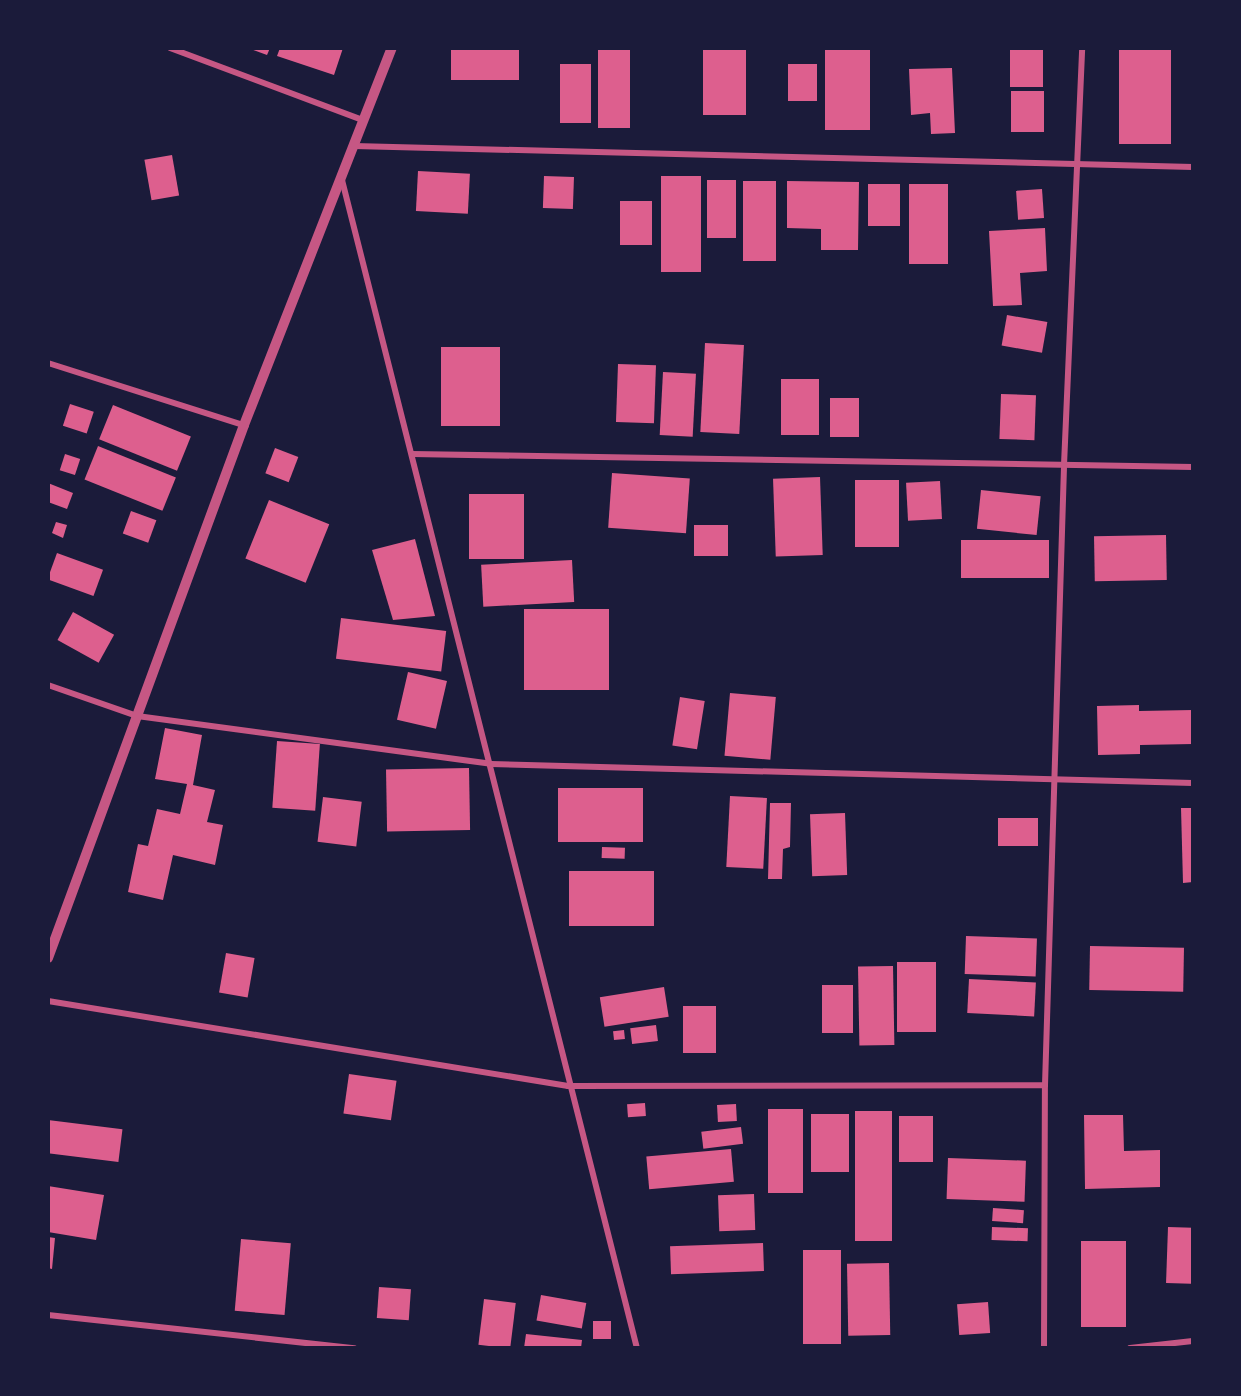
<!DOCTYPE html>
<html>
<head>
<meta charset="utf-8">
<style>
	body { margin:0 }
	#map { position:relative; width:1241px; height:1396px; overflow:hidden; background:#1b1b3a; font-family:Helvetica,sans-serif }
	div>[style] { position:absolute }
	.building>* { inset:0; background:#dd5f8e; transform-origin:0 0 }
	.minor>* { height:6px; margin:-3px; padding:0 3px; transform-origin:3px; border-radius:3px; background:#c65784 }
	.tertiary>* { height:10px; margin:-5px; padding:0 5px; transform-origin:5px; border-radius:5px; background:#c65784 }
	span { translate:-50% -50%; white-space:nowrap; text-align:center; line-height:1.15; -webkit-text-stroke:6px #1b1b3a; paint-order:stroke }
	.frame { position:absolute; inset:0; border:50px solid #1b1b3a; pointer-events:none }
</style>
</head>
<body>
<div id="map">
	<div class="building">
		<div style="clip-path:polygon(248px 48px,270px 48px,267px 55px)"></div>
		<div style="clip-path:polygon(280px 48px,343px 48px,334px 75px,277px 56px)"></div>
		<div style="left:451px;top:48px;width:68px;height:32px"></div>
		<div style="left:598px;top:48px;width:32px;height:80px"></div>
		<div style="left:825px;top:48px;width:45px;height:82px"></div>
		<div style="left:1010px;top:48px;width:33px;height:39px"></div>
		<div style="left:1119px;top:48px;width:52px;height:96px"></div>
		<div style="left:703px;top:49px;width:43px;height:66px"></div>
		<div style="left:560px;top:64px;width:31px;height:59px"></div>
		<div style="left:788px;top:64px;width:29px;height:37px"></div>
		<div style="clip-path:polygon(952px 68px,955px 133px,931px 134px,930px 113px,911px 115px,909px 69px)"></div>
		<div style="left:1011px;top:91px;width:33px;height:41px"></div>
		<div style="left:172px;top:155px;width:41px;height:28px;rotate:80deg"></div>
		<div style="left:418px;top:171px;width:52px;height:40px;rotate:3deg"></div>
		<div style="left:544px;top:176px;width:30px;height:32px;rotate:2deg"></div>
		<div style="left:661px;top:176px;width:40px;height:96px"></div>
		<div style="left:707px;top:180px;width:29px;height:58px"></div>
		<div style="left:743px;top:181px;width:33px;height:80px"></div>
		<div style="clip-path:polygon(787px 181px,859px 182px,858px 250px,821px 250px,821px 229px,787px 228px)"></div>
		<div style="left:868px;top:184px;width:32px;height:42px"></div>
		<div style="left:909px;top:184px;width:39px;height:80px"></div>
		<div style="left:1042px;top:189px;width:29px;height:26px;rotate:86deg"></div>
		<div style="left:620px;top:201px;width:32px;height:44px"></div>
		<div style="clip-path:polygon(1045px 228px,1047px 271px,1020px 273px,1022px 305px,993px 306px,989px 231px)"></div>
		<div style="left:1007px;top:315px;width:41px;height:31px;rotate:10deg"></div>
		<div style="left:705px;top:343px;width:39px;height:89px;rotate:3deg"></div>
		<div style="left:441px;top:347px;width:59px;height:79px"></div>
		<div style="left:618px;top:364px;width:38px;height:58px;rotate:2deg"></div>
		<div style="left:663px;top:372px;width:33px;height:63px;rotate:3deg"></div>
		<div style="left:781px;top:379px;width:38px;height:56px"></div>
		<div style="left:1001px;top:394px;width:35px;height:45px;rotate:2deg"></div>
		<div style="left:830px;top:398px;width:29px;height:39px"></div>
		<div style="left:70px;top:404px;width:25px;height:23px;rotate:18deg"></div>
		<div style="left:113px;top:405px;width:84px;height:37px;rotate:22deg"></div>
		<div style="left:98px;top:446px;width:84px;height:36px;rotate:22deg"></div>
		<div style="left:275px;top:448px;width:25px;height:27px;rotate:21deg"></div>
		<div style="left:65px;top:454px;width:16px;height:17px;rotate:18deg"></div>
		<div style="left:612px;top:473px;width:78px;height:55px;rotate:4deg"></div>
		<div style="left:820px;top:477px;width:78px;height:47px;rotate:88deg"></div>
		<div style="left:855px;top:480px;width:44px;height:67px"></div>
		<div style="left:940px;top:481px;width:38px;height:34px;rotate:87deg"></div>
		<div style="clip-path:polygon(48px 483px,73px 493px,67px 509px,48px 502px)"></div>
		<div style="left:981px;top:490px;width:60px;height:39px;rotate:6deg"></div>
		<div style="left:524px;top:494px;width:65px;height:55px;rotate:90deg"></div>
		<div style="left:269px;top:500px;width:65px;height:63px;rotate:22deg"></div>
		<div style="left:131px;top:511px;width:27px;height:24px;rotate:20deg"></div>
		<div style="clip-path:polygon(56px 522px,67px 525px,63px 538px,52px 533px)"></div>
		<div style="left:694px;top:525px;width:34px;height:31px"></div>
		<div style="left:1166px;top:535px;width:45px;height:72px;rotate:89deg"></div>
		<div style="clip-path:polygon(415px 539px,435px 616px,393px 620px,372px 550px)"></div>
		<div style="left:961px;top:540px;width:88px;height:38px"></div>
		<div style="left:57px;top:553px;width:49px;height:28px;rotate:20deg"></div>
		<div style="left:572px;top:560px;width:42px;height:91px;rotate:87deg"></div>
		<div style="left:609px;top:609px;width:81px;height:85px;rotate:90deg"></div>
		<div style="left:73px;top:612px;width:47px;height:32px;rotate:29deg"></div>
		<div style="left:341px;top:618px;width:106px;height:41px;rotate:7deg"></div>
		<div style="left:408px;top:672px;width:40px;height:49px;rotate:13deg"></div>
		<div style="left:730px;top:693px;width:46px;height:63px;rotate:5deg"></div>
		<div style="left:680px;top:697px;width:25px;height:49px;rotate:9deg"></div>
		<div style="clip-path:polygon(1139px 705px,1139px 711px,1193px 710px,1193px 744px,1140px 745px,1140px 754px,1098px 755px,1097px 706px)"></div>
		<div style="clip-path:polygon(165px 728px,202px 735px,193px 785px,215px 790px,207px 822px,223px 825px,215px 865px,173px 855px,163px 900px,128px 892px,138px 844px,148px 846px,157px 809px,180px 814px,187px 784px,155px 779px)"></div>
		<div style="left:277px;top:741px;width:43px;height:67px;rotate:4deg"></div>
		<div style="left:469px;top:768px;width:62px;height:83px;rotate:89deg"></div>
		<div style="left:558px;top:788px;width:85px;height:54px"></div>
		<div style="left:730px;top:796px;width:37px;height:71px;rotate:3deg"></div>
		<div style="left:323px;top:797px;width:39px;height:45px;rotate:7deg"></div>
		<div style="clip-path:polygon(770px 803px,791px 803px,790px 847px,783px 849px,782px 879px,768px 879px)"></div>
		<div style="clip-path:polygon(1181px 808px,1193px 808px,1193px 882px,1183px 883px)"></div>
		<div style="left:845px;top:813px;width:62px;height:35px;rotate:88deg"></div>
		<div style="left:998px;top:818px;width:40px;height:28px"></div>
		<div style="left:602px;top:847px;width:23px;height:11px;rotate:2deg"></div>
		<div style="left:569px;top:871px;width:85px;height:55px"></div>
		<div style="left:966px;top:936px;width:71px;height:38px;rotate:2deg"></div>
		<div style="left:1090px;top:946px;width:94px;height:44px;rotate:1deg"></div>
		<div style="left:226px;top:953px;width:29px;height:40px;rotate:10deg"></div>
		<div style="left:897px;top:962px;width:39px;height:70px"></div>
		<div style="left:893px;top:966px;width:79px;height:35px;rotate:89deg"></div>
		<div style="left:969px;top:979px;width:67px;height:34px;rotate:3deg"></div>
		<div style="left:822px;top:985px;width:31px;height:48px"></div>
		<div style="left:664px;top:987px;width:30px;height:65px;rotate:81deg"></div>
		<div style="left:683px;top:1006px;width:33px;height:47px"></div>
		<div style="left:656px;top:1025px;width:16px;height:26px;rotate:83deg"></div>
		<div style="left:624px;top:1030px;width:9px;height:11px;rotate:84deg"></div>
		<div style="left:349px;top:1074px;width:48px;height:40px;rotate:8deg"></div>
		<div style="left:645px;top:1103px;width:13px;height:18px;rotate:86deg"></div>
		<div style="left:736px;top:1104px;width:17px;height:19px;rotate:87deg"></div>
		<div style="left:768px;top:1109px;width:35px;height:84px"></div>
		<div style="left:855px;top:1111px;width:37px;height:130px"></div>
		<div style="left:811px;top:1114px;width:38px;height:58px"></div>
		<div style="clip-path:polygon(1084px 1115px,1123px 1115px,1124px 1151px,1160px 1150px,1160px 1187px,1085px 1189px)"></div>
		<div style="left:899px;top:1116px;width:34px;height:46px"></div>
		<div style="left:48px;top:1120px;width:75px;height:33px;rotate:7deg"></div>
		<div style="left:741px;top:1127px;width:17px;height:40px;rotate:83deg"></div>
		<div style="left:731px;top:1149px;width:33px;height:85px;rotate:85deg"></div>
		<div style="left:948px;top:1158px;width:78px;height:41px;rotate:2deg"></div>
		<div style="clip-path:polygon(48px 1186px,104px 1195px,96px 1240px,48px 1232px)"></div>
		<div style="left:754px;top:1194px;width:36px;height:36px;rotate:88deg"></div>
		<div style="left:993px;top:1208px;width:31px;height:13px;rotate:4deg"></div>
		<div style="left:992px;top:1227px;width:36px;height:13px;rotate:2deg"></div>
		<div style="left:1168px;top:1227px;width:25px;height:56px;rotate:2deg"></div>
		<div style="clip-path:polygon(48px 1237px,55px 1238px,52px 1269px,48px 1268px)"></div>
		<div style="left:241px;top:1239px;width:50px;height:72px;rotate:5deg"></div>
		<div style="left:1081px;top:1241px;width:45px;height:86px"></div>
		<div style="left:763px;top:1243px;width:28px;height:93px;rotate:88deg"></div>
		<div style="left:803px;top:1250px;width:38px;height:94px"></div>
		<div style="left:889px;top:1263px;width:72px;height:42px;rotate:89deg"></div>
		<div style="left:379px;top:1287px;width:32px;height:31px;rotate:4deg"></div>
		<div style="left:541px;top:1295px;width:46px;height:26px;rotate:10deg"></div>
		<div style="left:484px;top:1299px;width:32px;height:46px;rotate:7deg"></div>
		<div style="left:988px;top:1302px;width:31px;height:31px;rotate:86deg"></div>
		<div style="left:593px;top:1321px;width:18px;height:18px"></div>
		<div style="clip-path:polygon(526px 1334px,582px 1340px,581px 1348px,524px 1348px)"></div>
	</div>
	<div class="minor">
		<div style="left:170px;top:48px;width:206px;rotate:20.5deg"></div>
		<div style="left:354px;top:146px;width:839px;rotate:1.43deg"></div>
		<div style="left:342px;top:180px;width:1205px;rotate:75.83deg"></div>
		<div style="left:48px;top:363px;width:206px;rotate:17.6deg"></div>
		<div style="left:412px;top:454px;width:781px;rotate:0.95deg"></div>
		<div style="left:48px;top:685px;width:94px;rotate:19.2deg"></div>
		<div style="left:137px;top:716px;width:357px;rotate:7.7deg"></div>
		<div style="left:491px;top:764px;width:702px;rotate:1.55deg"></div>
		<div style="left:48px;top:1001px;width:527px;rotate:9.28deg"></div>
		<div style="left:568px;top:1086px;width:477px;rotate:-0.1deg"></div>
		<div style="left:48px;top:1315px;width:308px;rotate:6.2deg"></div>
		<div style="left:1044px;top:1348px;width:263px;rotate:-89.8deg"></div>
		<div style="left:1045px;top:1085px;width:620px;rotate:-88.24deg"></div>
		<div style="left:1064px;top:465px;width:417px;rotate:-87.5deg"></div>
		<div style="left:1130px;top:1348px;width:63px;rotate:-6.3deg"></div>
	</div>
	<div class="tertiary">
		<div style="left:48px;top:958px;width:568px;rotate:-69.81deg"></div>
		<div style="left:244px;top:425px;width:405px;rotate:-68.6deg"></div>
	</div>
	<div class="frame"></div>
</div>
</body>
</html>
